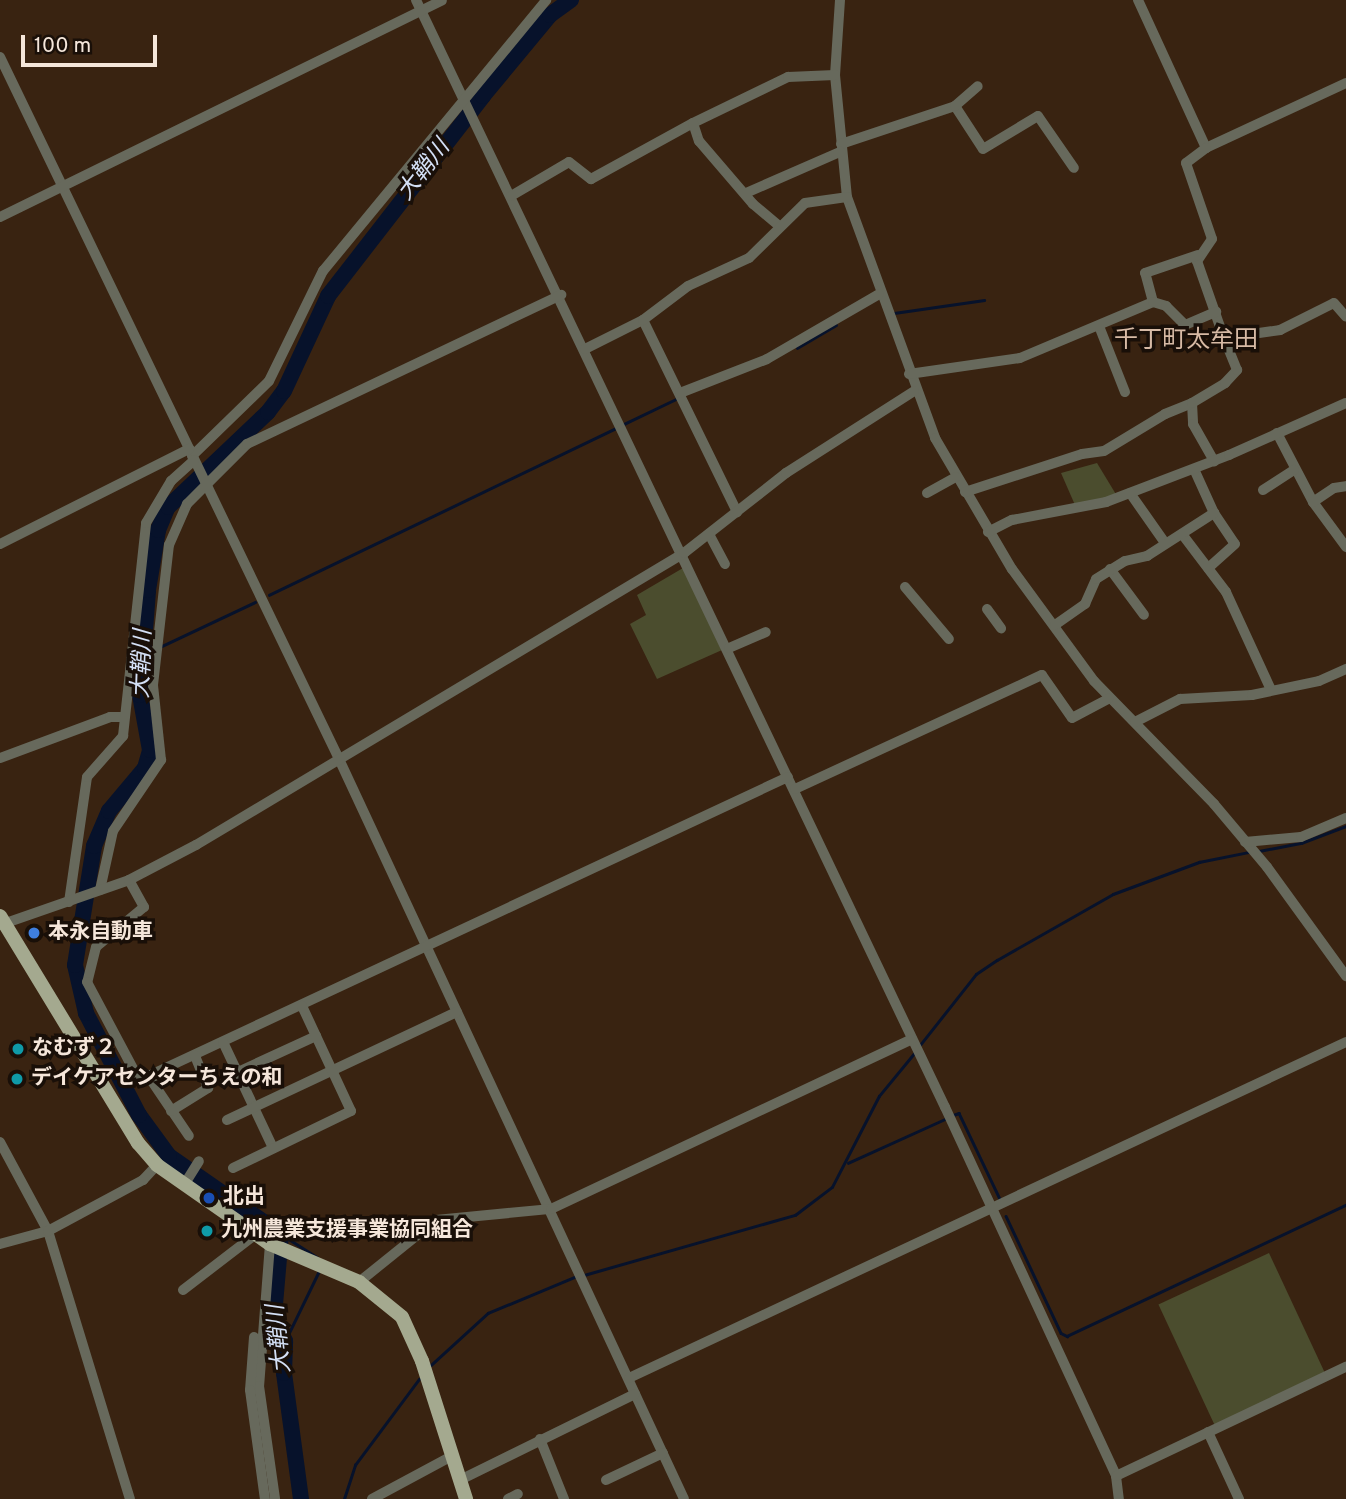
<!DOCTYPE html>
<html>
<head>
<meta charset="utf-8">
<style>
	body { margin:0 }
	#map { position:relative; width:1346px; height:1499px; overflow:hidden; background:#392311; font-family:Overpass,"Noto Sans JP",sans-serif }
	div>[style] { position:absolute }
	.green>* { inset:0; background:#4b4d2e; transform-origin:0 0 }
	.stream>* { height:2.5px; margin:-1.25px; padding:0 1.25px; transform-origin:1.25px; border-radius:1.25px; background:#07122b }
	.river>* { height:16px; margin:-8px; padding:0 8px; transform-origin:8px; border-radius:8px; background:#07122b }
	.minor>* { height:10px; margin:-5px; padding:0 5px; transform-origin:5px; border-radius:5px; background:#67695c }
	.major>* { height:14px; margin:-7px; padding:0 7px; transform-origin:7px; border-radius:7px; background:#a4a98f }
	.dots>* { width:19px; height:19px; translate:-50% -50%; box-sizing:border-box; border:4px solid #190f08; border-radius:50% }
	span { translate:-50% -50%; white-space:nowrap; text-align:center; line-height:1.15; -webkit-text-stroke:7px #190f08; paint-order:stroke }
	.poi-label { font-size:21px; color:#f5e6da; font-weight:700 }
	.left { translate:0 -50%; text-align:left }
	.water-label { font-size:23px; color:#d4e0f6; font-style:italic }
	.quarter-label { font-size:24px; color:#d7baa5 }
	.scale { position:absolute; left:21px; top:35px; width:136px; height:32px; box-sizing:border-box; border:4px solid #f5e6da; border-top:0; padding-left:9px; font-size:21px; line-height:24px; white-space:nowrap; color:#f5e6da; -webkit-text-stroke:5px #190f08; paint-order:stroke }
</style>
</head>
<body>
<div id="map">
	<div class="green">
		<div style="clip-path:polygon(1097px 463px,1117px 496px,1075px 505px,1061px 473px)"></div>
		<div style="clip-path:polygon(683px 568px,722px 650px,657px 679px,630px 624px,646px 615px,637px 595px)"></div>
		<div style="left:1269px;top:1253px;width:134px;height:122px;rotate:65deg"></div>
	</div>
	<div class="stream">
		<div style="left:894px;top:313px;width:91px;rotate:-8.2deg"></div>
		<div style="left:797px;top:348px;width:45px;rotate:-30.5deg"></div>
		<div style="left:622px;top:425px;width:60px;rotate:-25.7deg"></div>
		<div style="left:269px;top:595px;width:385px;rotate:-25.7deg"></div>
		<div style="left:160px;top:647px;width:105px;rotate:-25.3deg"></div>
		<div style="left:144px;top:654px;width:11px;rotate:-22deg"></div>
		<div style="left:1259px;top:851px;width:43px;rotate:-10.8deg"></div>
		<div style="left:1301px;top:843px;width:48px;rotate:-20.7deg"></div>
		<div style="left:920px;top:1045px;width:90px;rotate:-51.7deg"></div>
		<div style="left:976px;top:974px;width:25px;rotate:-34deg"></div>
		<div style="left:997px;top:960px;width:133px;rotate:-29.6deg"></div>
		<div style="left:1113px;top:894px;width:92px;rotate:-20.4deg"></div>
		<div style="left:1199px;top:862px;width:51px;rotate:-11.3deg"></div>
		<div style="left:953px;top:1115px;width:6px;rotate:-18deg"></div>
		<div style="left:959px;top:1113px;width:95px;rotate:64.5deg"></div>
		<div style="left:848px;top:1163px;width:109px;rotate:-24.4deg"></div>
		<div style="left:1006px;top:1216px;width:129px;rotate:64.8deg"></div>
		<div style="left:1061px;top:1333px;width:7px;rotate:27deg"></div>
		<div style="left:1067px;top:1336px;width:308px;rotate:-25.2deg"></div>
		<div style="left:281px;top:1234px;width:43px;rotate:32.6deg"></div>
		<div style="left:584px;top:1275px;width:219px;rotate:-15.9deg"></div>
		<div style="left:795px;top:1215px;width:46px;rotate:-37.1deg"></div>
		<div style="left:832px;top:1187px;width:102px;rotate:-62.7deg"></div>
		<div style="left:879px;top:1096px;width:58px;rotate:-50.6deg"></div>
		<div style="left:285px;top:1341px;width:78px;rotate:-64.1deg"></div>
		<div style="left:431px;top:1365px;width:77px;rotate:-42.4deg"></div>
		<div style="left:488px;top:1313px;width:96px;rotate:-22.6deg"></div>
		<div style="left:344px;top:1499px;width:36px;rotate:-72deg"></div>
		<div style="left:355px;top:1465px;width:107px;rotate:-53.3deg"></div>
	</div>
	<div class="river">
		<div style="left:301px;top:1499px;width:127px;rotate:-97.7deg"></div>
		<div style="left:284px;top:1373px;width:32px;rotate:-88deg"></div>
		<div style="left:285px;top:1341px;width:27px;rotate:-114deg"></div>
		<div style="left:274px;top:1316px;width:82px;rotate:-85.1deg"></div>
		<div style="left:281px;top:1234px;width:136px;rotate:-145.1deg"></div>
		<div style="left:169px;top:1156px;width:51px;rotate:-126.2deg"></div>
		<div style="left:139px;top:1115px;width:115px;rotate:-117.5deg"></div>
		<div style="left:86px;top:1013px;width:49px;rotate:-102.9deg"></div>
		<div style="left:75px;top:965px;width:121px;rotate:-80.9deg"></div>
		<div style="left:94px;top:846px;width:38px;rotate:-67deg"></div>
		<div style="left:109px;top:811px;width:56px;rotate:-50.1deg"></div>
		<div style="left:145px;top:768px;width:19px;rotate:-74deg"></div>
		<div style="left:150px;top:750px;width:56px;rotate:-100.3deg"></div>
		<div style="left:140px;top:695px;width:105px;rotate:-85.6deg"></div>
		<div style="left:148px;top:590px;width:61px;rotate:-80.5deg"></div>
		<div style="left:158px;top:530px;width:25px;rotate:-67deg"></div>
		<div style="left:168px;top:507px;width:138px;rotate:-43.5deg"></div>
		<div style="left:268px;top:412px;width:26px;rotate:-53deg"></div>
		<div style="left:284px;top:391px;width:105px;rotate:-65.1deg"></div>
		<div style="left:328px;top:296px;width:253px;rotate:-52.2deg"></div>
		<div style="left:483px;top:96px;width:105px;rotate:-50.4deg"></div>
		<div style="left:550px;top:15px;width:26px;rotate:-36deg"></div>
	</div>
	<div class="minor">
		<div style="left:416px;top:0;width:1227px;rotate:64.46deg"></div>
		<div style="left:945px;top:1107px;width:407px;rotate:65.1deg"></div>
		<div style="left:1116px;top:1476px;width:23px;rotate:83deg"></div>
		<div style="left:840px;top:0;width:75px;rotate:93.8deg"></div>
		<div style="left:835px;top:75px;width:123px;rotate:84.4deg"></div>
		<div style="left:847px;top:197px;width:257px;rotate:69.9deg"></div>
		<div style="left:935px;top:438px;width:152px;rotate:59.6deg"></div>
		<div style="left:1012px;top:569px;width:139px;rotate:53.8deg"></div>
		<div style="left:1094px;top:681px;width:172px;rotate:45.7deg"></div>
		<div style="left:1214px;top:804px;width:82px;rotate:49.9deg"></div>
		<div style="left:1267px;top:867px;width:135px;rotate:54.1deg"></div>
		<div style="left:1138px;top:0;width:163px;rotate:65.3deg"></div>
		<div style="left:0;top:57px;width:780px;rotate:64.22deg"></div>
		<div style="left:339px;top:759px;width:816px;rotate:65deg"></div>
		<div style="left:1346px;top:83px;width:154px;rotate:155.1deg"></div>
		<div style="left:1206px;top:148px;width:25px;rotate:143deg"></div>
		<div style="left:1186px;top:163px;width:80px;rotate:71.1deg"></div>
		<div style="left:1212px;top:239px;width:27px;rotate:124deg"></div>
		<div style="left:1197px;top:261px;width:82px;rotate:70.7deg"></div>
		<div style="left:1224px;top:338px;width:57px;rotate:-8.1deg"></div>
		<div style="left:1280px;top:330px;width:60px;rotate:-26.6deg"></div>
		<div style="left:1334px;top:303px;width:18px;rotate:49deg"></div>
		<div style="left:955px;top:106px;width:51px;rotate:56.9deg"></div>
		<div style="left:983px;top:149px;width:64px;rotate:-31deg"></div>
		<div style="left:1038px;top:116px;width:63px;rotate:55.3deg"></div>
		<div style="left:693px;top:123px;width:106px;rotate:-25.8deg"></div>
		<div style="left:788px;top:77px;width:47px;rotate:-2.4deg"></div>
		<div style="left:841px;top:144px;width:120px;rotate:-18.4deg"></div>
		<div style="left:955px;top:106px;width:30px;rotate:-41deg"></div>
		<div style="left:746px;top:193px;width:103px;rotate:-23.6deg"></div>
		<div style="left:511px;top:196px;width:67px;rotate:-30.4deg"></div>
		<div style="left:569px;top:162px;width:28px;rotate:38deg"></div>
		<div style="left:591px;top:179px;width:116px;rotate:-28.8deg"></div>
		<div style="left:693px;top:123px;width:19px;rotate:72deg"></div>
		<div style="left:699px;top:141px;width:83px;rotate:49.4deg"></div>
		<div style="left:753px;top:204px;width:35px;rotate:40deg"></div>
		<div style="left:0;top:217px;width:492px;rotate:-26.1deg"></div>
		<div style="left:1153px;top:302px;width:30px;rotate:-105deg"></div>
		<div style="left:1145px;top:273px;width:56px;rotate:-18.8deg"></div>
		<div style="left:643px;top:320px;width:214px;rotate:63.9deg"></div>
		<div style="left:1099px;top:326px;width:71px;rotate:68.5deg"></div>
		<div style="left:585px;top:349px;width:65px;rotate:-26.6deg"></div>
		<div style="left:643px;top:320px;width:56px;rotate:-37.1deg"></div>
		<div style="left:688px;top:286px;width:67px;rotate:-24.7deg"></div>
		<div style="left:749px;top:258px;width:78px;rotate:-44.5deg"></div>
		<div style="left:805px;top:203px;width:42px;rotate:-8.1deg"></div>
		<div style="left:909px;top:374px;width:112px;rotate:-8.2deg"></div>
		<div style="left:1020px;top:358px;width:144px;rotate:-22.8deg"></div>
		<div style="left:1153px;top:302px;width:14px;rotate:17deg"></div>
		<div style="left:1166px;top:306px;width:27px;rotate:45deg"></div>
		<div style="left:1185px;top:325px;width:34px;rotate:-23deg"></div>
		<div style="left:680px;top:393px;width:93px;rotate:-21.3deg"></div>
		<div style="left:767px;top:359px;width:129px;rotate:-30.1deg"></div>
		<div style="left:1192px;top:403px;width:21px;rotate:87deg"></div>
		<div style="left:1193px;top:424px;width:43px;rotate:60.4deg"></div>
		<div style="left:1277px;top:433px;width:78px;rotate:62.4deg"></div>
		<div style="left:1313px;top:502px;width:56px;rotate:53.7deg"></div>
		<div style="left:192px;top:456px;width:107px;rotate:-44.2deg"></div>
		<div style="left:269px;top:381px;width:123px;rotate:-63.9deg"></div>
		<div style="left:323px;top:271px;width:351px;rotate:-50.5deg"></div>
		<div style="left:1194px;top:469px;width:48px;rotate:65.6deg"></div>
		<div style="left:1214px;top:513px;width:37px;rotate:56deg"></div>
		<div style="left:1235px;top:544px;width:36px;rotate:138deg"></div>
		<div style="left:1263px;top:490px;width:37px;rotate:-33deg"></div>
		<div style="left:965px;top:492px;width:123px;rotate:-18deg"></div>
		<div style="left:1082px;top:454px;width:22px;rotate:-8deg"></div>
		<div style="left:1104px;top:451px;width:71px;rotate:-31.2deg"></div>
		<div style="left:1165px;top:414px;width:29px;rotate:-22deg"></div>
		<div style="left:1192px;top:403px;width:39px;rotate:-31deg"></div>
		<div style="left:1225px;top:383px;width:18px;rotate:-47deg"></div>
		<div style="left:1237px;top:370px;width:35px;rotate:-112deg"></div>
		<div style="left:927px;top:493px;width:33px;rotate:-29deg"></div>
		<div style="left:1130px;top:493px;width:61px;rotate:55deg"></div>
		<div style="left:1313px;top:502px;width:25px;rotate:-34deg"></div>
		<div style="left:1334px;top:488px;width:12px;rotate:-9deg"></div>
		<div style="left:988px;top:532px;width:27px;rotate:-27deg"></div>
		<div style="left:1012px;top:520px;width:96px;rotate:-10.8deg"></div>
		<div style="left:1106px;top:502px;width:132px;rotate:-20.9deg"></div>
		<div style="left:1229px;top:455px;width:128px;rotate:-24deg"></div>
		<div style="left:709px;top:534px;width:34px;rotate:62deg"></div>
		<div style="left:1182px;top:534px;width:73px;rotate:52.8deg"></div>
		<div style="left:1226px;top:592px;width:108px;rotate:65.3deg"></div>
		<div style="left:0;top:544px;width:212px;rotate:-26.7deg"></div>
		<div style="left:1110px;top:569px;width:57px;rotate:53.5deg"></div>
		<div style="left:905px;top:587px;width:68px;rotate:49.8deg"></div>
		<div style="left:987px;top:609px;width:24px;rotate:54deg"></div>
		<div style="left:1055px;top:625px;width:37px;rotate:-35deg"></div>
		<div style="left:1085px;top:604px;width:27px;rotate:-66deg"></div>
		<div style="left:1096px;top:579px;width:34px;rotate:-32deg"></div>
		<div style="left:1125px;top:561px;width:23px;rotate:-13deg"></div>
		<div style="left:1147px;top:556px;width:80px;rotate:-32.7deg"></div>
		<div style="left:729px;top:648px;width:40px;rotate:-23.4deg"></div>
		<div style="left:1135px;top:722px;width:51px;rotate:-27.1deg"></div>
		<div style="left:1180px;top:699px;width:72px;rotate:-3.2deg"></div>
		<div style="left:1252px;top:695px;width:68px;rotate:-11.8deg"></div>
		<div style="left:1319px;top:681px;width:30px;rotate:-24deg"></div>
		<div style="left:0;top:758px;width:117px;rotate:-20.4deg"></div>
		<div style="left:110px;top:717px;width:12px"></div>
		<div style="left:795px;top:789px;width:272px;rotate:-24.8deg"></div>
		<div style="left:1042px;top:675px;width:52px;rotate:55.1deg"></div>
		<div style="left:1072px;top:718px;width:41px;rotate:-27.8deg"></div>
		<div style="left:1245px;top:842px;width:56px;rotate:-5.1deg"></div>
		<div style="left:1301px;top:837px;width:49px;rotate:-22.9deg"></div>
		<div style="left:129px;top:880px;width:31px;rotate:61deg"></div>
		<div style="left:144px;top:907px;width:62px;rotate:140.2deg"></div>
		<div style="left:96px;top:947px;width:36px;rotate:104deg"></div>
		<div style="left:87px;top:982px;width:106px;rotate:62deg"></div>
		<div style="left:137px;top:1076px;width:6px;rotate:31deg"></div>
		<div style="left:142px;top:1079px;width:713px;rotate:-25.06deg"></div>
		<div style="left:100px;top:890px;width:60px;rotate:-77.6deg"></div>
		<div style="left:113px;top:831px;width:86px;rotate:-55.9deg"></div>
		<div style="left:161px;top:760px;width:75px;rotate:-96.1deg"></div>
		<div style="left:153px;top:685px;width:141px;rotate:-83.5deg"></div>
		<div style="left:169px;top:545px;width:45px;rotate:-66.3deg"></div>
		<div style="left:187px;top:504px;width:85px;rotate:-45deg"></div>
		<div style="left:247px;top:444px;width:348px;rotate:-25.4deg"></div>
		<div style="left:69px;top:902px;width:126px;rotate:-81.8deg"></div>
		<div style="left:87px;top:777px;width:55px;rotate:-48.7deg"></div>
		<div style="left:123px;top:736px;width:214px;rotate:-83.8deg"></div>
		<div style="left:146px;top:523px;width:49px;rotate:-59.2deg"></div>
		<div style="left:171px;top:481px;width:31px;rotate:-42deg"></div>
		<div style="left:0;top:925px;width:137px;rotate:-19.2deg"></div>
		<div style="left:129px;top:880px;width:76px;rotate:-27.6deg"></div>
		<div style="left:196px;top:845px;width:569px;rotate:-30.89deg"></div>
		<div style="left:684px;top:553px;width:130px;rotate:-38.1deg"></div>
		<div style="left:786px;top:473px;width:152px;rotate:-32.6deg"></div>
		<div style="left:223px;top:1042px;width:117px;rotate:64.7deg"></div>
		<div style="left:238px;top:1072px;width:86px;rotate:-24.8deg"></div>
		<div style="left:149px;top:1077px;width:71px;rotate:55.9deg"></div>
		<div style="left:171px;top:1111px;width:44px;rotate:-31.9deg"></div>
		<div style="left:208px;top:1088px;width:35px;rotate:-112deg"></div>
		<div style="left:227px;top:1120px;width:254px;rotate:-25.2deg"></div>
		<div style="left:0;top:1142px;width:101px;rotate:61.7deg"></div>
		<div style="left:48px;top:1231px;width:280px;rotate:73deg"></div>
		<div style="left:233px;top:1168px;width:131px;rotate:-25.8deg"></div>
		<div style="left:351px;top:1111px;width:116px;rotate:-115deg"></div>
		<div style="left:184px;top:1185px;width:28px;rotate:-58deg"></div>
		<div style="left:0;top:1244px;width:50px;rotate:-15.2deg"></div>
		<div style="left:48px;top:1231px;width:108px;rotate:-28.2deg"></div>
		<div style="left:143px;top:1180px;width:21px;rotate:-47deg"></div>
		<div style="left:270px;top:1244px;width:142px;rotate:94.4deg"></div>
		<div style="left:259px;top:1386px;width:114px;rotate:81.9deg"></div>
		<div style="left:359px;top:1282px;width:99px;rotate:-38.8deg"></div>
		<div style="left:436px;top:1220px;width:116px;rotate:-5.5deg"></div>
		<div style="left:551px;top:1209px;width:399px;rotate:-25.2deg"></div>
		<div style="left:183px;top:1290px;width:92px;rotate:-37.5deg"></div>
		<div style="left:254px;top:1337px;width:53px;rotate:94.3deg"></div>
		<div style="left:250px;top:1390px;width:110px;rotate:82.2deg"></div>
		<div style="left:629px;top:1378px;width:792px;rotate:-25.11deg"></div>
		<div style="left:1208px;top:1432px;width:74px;rotate:65.2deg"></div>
		<div style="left:540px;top:1439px;width:65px;rotate:68.2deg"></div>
		<div style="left:1116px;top:1476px;width:255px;rotate:-25.4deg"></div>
		<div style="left:460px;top:1480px;width:195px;rotate:-26.2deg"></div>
		<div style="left:606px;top:1480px;width:63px;rotate:-25.3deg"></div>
		<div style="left:372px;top:1499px;width:91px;rotate:-28.3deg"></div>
		<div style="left:508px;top:1499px;width:11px;rotate:-27deg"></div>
	</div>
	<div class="major">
		<div style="left:0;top:916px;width:266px;rotate:58.7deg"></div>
		<div style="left:138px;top:1143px;width:29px;rotate:49deg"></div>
		<div style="left:157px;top:1165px;width:138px;rotate:35deg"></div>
		<div style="left:270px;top:1244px;width:97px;rotate:23.1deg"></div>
		<div style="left:359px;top:1282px;width:55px;rotate:39.1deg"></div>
		<div style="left:402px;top:1317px;width:48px;rotate:65.6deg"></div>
		<div style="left:422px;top:1361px;width:145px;rotate:72.3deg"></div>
	</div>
	<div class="dots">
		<div style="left:34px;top:933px;background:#3f7fe0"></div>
		<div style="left:18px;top:1049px;background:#0f9aa8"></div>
		<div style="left:17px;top:1079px;background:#0f9aa8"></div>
		<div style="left:209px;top:1198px;background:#1a4fb4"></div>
		<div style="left:207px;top:1231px;background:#0f9aa8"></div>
	</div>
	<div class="poi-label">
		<span class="left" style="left:48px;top:933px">本永自動車</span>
		<span class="left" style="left:32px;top:1049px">なむず２</span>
		<span class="left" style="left:31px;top:1079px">デイケアセンターちえの和</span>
		<span class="left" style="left:223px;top:1198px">北出</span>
		<span class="left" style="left:221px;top:1231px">九州農業支援事業協同組合</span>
	</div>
	<div class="water-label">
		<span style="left:425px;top:171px;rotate:-52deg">大鞘川</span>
		<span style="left:144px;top:664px;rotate:-88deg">大鞘川</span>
		<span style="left:281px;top:1339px;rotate:-96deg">大鞘川</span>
	</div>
	<div class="quarter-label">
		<span style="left:1186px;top:342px">千丁町太牟田</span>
	</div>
	<div class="scale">100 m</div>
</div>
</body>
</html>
